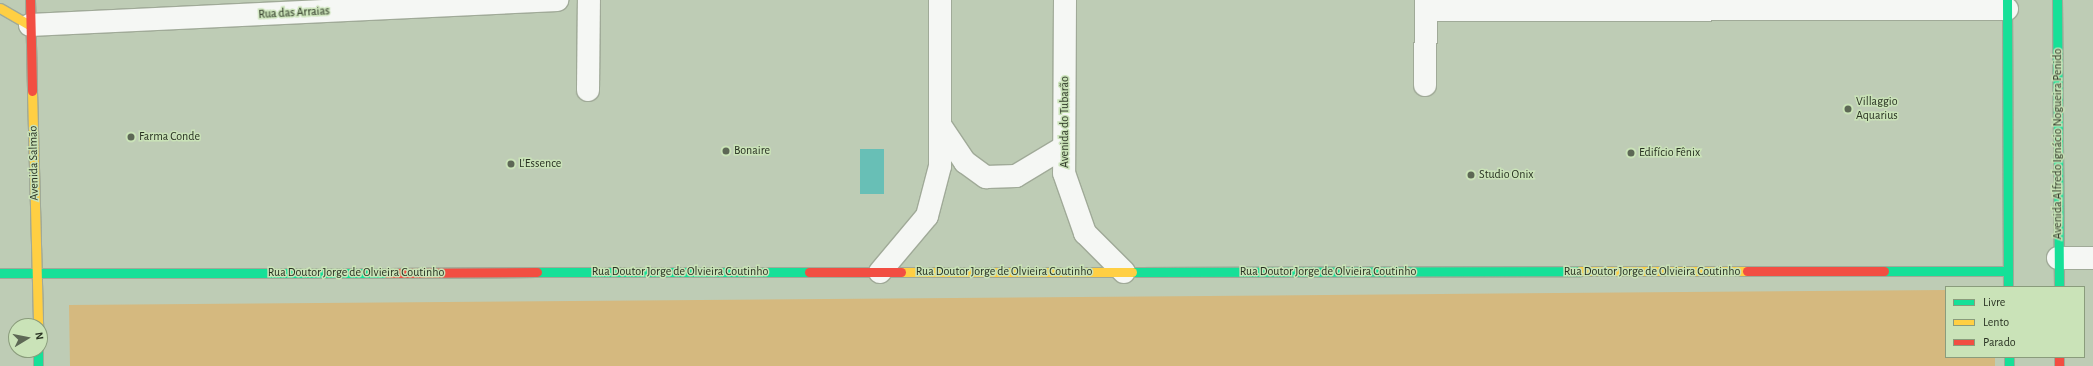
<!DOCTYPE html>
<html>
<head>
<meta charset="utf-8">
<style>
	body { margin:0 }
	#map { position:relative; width:2093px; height:366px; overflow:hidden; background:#beccb5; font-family:"Alegreya Sans",sans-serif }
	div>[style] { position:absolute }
	.green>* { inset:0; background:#d5b97f }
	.water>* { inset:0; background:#68bfb6; transform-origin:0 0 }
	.roads { filter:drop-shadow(1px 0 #a0aa98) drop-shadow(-1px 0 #a0aa98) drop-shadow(0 1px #a0aa98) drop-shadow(0 -1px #a0aa98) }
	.street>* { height:22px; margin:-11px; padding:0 11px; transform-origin:11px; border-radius:11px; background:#f5f7f4 }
	.fast>* { height:9px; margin:-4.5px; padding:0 4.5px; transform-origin:4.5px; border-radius:4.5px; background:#16e098 }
	.slow>* { height:9px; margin:-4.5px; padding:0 4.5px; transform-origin:4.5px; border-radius:4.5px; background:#ffcf43 }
	.jam>* { height:9px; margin:-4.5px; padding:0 4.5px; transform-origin:4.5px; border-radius:4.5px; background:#f24e42 }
	.dots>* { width:11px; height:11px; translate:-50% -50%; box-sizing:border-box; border:2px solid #cae3b8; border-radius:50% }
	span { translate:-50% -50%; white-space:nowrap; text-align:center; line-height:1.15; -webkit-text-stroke:3px #cae3b8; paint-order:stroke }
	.street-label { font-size:12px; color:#293222 }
	.poi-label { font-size:12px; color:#293222 }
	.left { translate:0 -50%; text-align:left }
	.legend { position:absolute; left:1945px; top:286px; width:140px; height:72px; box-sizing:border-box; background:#cae3b8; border:1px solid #8a9c7c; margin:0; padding:5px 7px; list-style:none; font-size:12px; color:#293222 }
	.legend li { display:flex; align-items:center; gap:8px; height:20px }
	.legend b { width:20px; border:1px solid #8a9c7c }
	.north { position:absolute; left:8px; top:318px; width:40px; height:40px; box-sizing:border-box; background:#cae3b8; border:1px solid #8a9c7c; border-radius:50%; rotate:80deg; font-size:11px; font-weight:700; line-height:16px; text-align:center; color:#293222 }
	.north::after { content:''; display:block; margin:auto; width:14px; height:18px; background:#5d6855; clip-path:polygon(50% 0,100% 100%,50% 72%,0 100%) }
</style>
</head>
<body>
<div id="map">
	<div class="green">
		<div style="clip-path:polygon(1946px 290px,1946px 357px,1995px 357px,1995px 366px,70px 366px,69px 305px)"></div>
	</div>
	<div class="water">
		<div style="left:860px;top:149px;width:24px;height:45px"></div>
	</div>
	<div class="roads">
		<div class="street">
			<div style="left:1065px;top:0;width:173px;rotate:90.3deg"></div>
			<div style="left:1064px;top:173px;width:64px;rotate:70.7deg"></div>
			<div style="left:1085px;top:233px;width:55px;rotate:45deg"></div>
			<div style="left:1426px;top:10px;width:581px;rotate:-0.1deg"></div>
			<div style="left:30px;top:25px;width:528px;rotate:-2.72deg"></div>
			<div style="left:1425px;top:85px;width:85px;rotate:-89.3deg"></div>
			<div style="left:588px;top:90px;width:90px;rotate:-89.4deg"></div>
			<div style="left:940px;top:125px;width:45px;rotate:56deg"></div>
			<div style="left:965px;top:162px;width:26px;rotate:36deg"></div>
			<div style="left:986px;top:177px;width:30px;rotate:-2deg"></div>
			<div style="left:1016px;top:176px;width:56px;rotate:-31.1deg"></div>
			<div style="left:2058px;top:258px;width:35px"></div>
			<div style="left:880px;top:272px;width:73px;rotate:-50deg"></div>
			<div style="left:927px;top:216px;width:52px;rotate:-75.4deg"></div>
			<div style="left:940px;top:166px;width:166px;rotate:-90deg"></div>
		</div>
		<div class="fast">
			<div style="left:2007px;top:0;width:287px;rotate:89.8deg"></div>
			<div style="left:2057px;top:0;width:287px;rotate:89.6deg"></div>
			<div style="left:1884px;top:271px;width:124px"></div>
			<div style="left:537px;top:272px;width:272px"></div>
			<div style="left:1132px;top:272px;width:448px;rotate:-0.1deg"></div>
			<div style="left:0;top:273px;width:387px"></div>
			<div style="left:38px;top:350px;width:16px;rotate:90deg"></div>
			<div style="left:2009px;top:357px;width:9px;rotate:90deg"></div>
		</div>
		<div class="slow">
			<div style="left:0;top:8px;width:34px;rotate:30deg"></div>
			<div style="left:32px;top:91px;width:235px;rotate:88.5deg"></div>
			<div style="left:1580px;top:271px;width:167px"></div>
			<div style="left:901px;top:272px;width:231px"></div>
		</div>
		<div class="jam">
			<div style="left:30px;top:0;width:91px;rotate:88.7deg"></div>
			<div style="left:1747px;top:271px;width:137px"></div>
			<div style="left:809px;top:272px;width:92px"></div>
			<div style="left:387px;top:273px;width:150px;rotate:-0.4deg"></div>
			<div style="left:2059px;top:357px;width:9px;rotate:90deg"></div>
		</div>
	</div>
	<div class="dots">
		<div style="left:1848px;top:109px;background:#5d6855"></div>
		<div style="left:131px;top:137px;background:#5d6855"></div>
		<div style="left:726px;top:151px;background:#5d6855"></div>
		<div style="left:1631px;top:153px;background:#5d6855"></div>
		<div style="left:511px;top:164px;background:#5d6855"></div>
		<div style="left:1471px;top:175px;background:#5d6855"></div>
	</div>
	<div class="street-label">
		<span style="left:294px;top:13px;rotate:-3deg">Rua das Arraias</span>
		<span style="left:1065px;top:122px;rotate:-90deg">Avenida do Tubarão</span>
		<span style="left:2058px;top:144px;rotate:-90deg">Avenida Alfredo Ignácio Nogueira Penido</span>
		<span style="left:34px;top:163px;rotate:-91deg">Avenida Salmão</span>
		<span style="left:680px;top:272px">Rua Doutor Jorge de Olvieira Coutinho</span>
		<span style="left:1004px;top:272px">Rua Doutor Jorge de Olvieira Coutinho</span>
		<span style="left:1328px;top:272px">Rua Doutor Jorge de Olvieira Coutinho</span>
		<span style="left:1652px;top:272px">Rua Doutor Jorge de Olvieira Coutinho</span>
		<span style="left:356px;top:273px">Rua Doutor Jorge de Olvieira Coutinho</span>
	</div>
	<div class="poi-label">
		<span class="left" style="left:1856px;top:109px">Villaggio<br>Aquarius</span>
		<span class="left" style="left:139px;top:137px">Farma Conde</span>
		<span class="left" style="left:734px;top:151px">Bonaire</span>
		<span class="left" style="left:1639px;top:153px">Edifício Fênix</span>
		<span class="left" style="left:519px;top:164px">L'Essence</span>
		<span class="left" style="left:1479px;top:175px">Studio Onix</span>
	</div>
	<ul class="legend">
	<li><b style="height:5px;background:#16e098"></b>Livre</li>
	<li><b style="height:5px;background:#ffcf43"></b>Lento</li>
	<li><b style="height:5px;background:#f24e42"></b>Parado</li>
	</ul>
	<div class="north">N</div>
</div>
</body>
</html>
